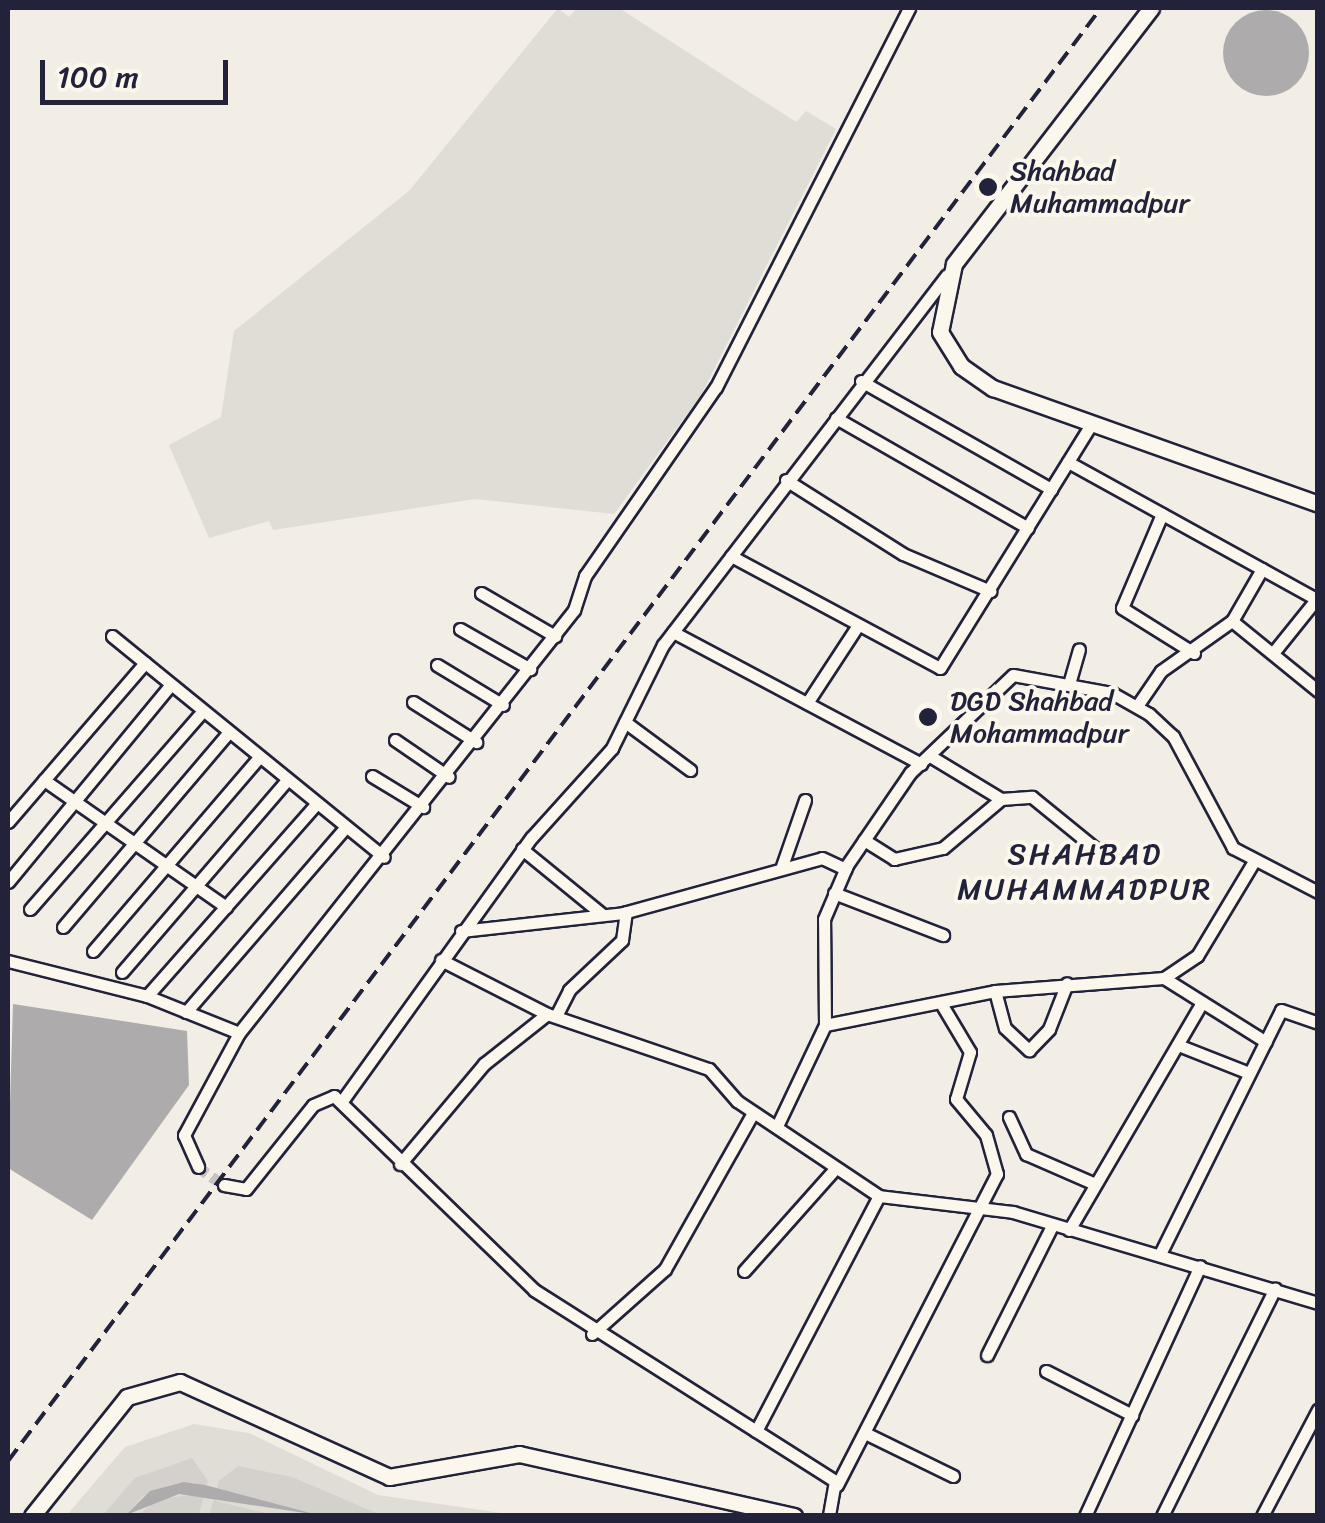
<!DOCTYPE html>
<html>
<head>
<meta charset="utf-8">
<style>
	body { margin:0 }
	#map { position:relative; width:1325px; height:1523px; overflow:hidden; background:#f2eee5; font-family:Sriracha,sans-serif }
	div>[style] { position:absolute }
	.built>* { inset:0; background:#e0dcd6 }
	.green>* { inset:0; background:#d4d1cc }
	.water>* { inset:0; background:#aeabad }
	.round { border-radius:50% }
	.street-tunnel>* { height:11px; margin-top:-5.5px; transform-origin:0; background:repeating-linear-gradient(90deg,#c8c5c3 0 11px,transparent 0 16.5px) }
	.roads { filter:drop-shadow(2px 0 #22223b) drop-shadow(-2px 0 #22223b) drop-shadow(0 2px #22223b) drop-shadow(0 -2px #22223b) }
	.street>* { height:11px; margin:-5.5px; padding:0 5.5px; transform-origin:5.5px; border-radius:5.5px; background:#fbf7ec }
	.secondary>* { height:15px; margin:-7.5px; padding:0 7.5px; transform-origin:7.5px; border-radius:7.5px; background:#fbf7ec }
	.rail>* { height:4px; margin-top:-2px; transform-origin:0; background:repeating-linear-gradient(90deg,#22223b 0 15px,transparent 0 23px) }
	.dots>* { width:28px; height:28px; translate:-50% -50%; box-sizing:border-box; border:5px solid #fbf7ec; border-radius:50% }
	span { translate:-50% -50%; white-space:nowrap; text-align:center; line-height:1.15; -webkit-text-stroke:8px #fbf7ec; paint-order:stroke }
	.poi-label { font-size:28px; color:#22223b }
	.left { translate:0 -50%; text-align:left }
	.neighbourhood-label { font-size:30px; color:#22223b; letter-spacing:2.5px }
	.frame { position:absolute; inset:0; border:10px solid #22223b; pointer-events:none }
	.scale { position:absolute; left:40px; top:60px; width:188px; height:45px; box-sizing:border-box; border:5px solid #22223b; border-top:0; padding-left:12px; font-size:30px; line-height:35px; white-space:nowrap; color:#22223b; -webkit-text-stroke:8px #fbf7ec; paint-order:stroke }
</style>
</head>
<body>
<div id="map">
	<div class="built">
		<div style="clip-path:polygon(558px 8px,569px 17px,577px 8px,619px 8px,796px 122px,806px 111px,836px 129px,701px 395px,614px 514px,475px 499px,273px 530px,269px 521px,209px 538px,169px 445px,221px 417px,234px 331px,409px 191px)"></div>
		<div style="clip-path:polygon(194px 1424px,249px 1433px,378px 1495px,516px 1515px,66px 1516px,125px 1447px)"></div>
	</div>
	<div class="green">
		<div style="clip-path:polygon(192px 1458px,208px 1481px,199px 1515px,138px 1515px,159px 1499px,190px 1495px,196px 1483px,184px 1482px,143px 1496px,126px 1515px,102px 1516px,135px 1478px)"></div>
		<div style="clip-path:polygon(238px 1466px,292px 1477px,381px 1515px,318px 1515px,219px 1489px,216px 1501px,273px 1515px,209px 1516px,219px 1481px)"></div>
	</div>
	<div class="water">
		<div class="round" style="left:1223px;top:10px;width:86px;height:86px"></div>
		<div style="clip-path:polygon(13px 1004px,187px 1031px,189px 1085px,92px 1220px,8px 1168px)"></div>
		<div style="clip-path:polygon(184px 1482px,205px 1485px,318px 1515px,179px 1494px,126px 1515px,150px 1491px)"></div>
	</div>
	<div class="street-tunnel">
		<div style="left:198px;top:1167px;width:32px;rotate:35deg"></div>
	</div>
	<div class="roads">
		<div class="street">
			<div style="left:861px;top:381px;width:219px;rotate:29.6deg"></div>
			<div style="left:836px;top:418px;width:221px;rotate:29.8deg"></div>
			<div style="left:1068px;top:462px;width:283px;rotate:28.9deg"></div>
			<div style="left:786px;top:480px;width:138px;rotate:32.3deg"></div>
			<div style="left:903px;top:554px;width:95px;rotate:23deg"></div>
			<div style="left:1162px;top:514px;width:102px;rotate:113.1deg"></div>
			<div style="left:1122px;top:608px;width:85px;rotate:32deg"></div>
			<div style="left:731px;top:556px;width:237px;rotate:28.2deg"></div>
			<div style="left:940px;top:668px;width:287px;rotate:-58.2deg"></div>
			<div style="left:481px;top:593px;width:86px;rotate:30.2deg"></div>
			<div style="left:1232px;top:621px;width:111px;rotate:39.1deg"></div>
			<div style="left:460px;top:629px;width:81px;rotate:29.7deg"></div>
			<div style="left:673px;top:632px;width:281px;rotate:28deg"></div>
			<div style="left:112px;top:636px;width:350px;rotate:39.1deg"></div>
			<div style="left:1273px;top:653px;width:72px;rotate:-51.2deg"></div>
			<div style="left:437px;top:665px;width:77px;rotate:31.2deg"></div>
			<div style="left:1069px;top:684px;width:36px;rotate:-74deg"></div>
			<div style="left:413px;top:702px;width:75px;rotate:32.4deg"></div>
			<div style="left:807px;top:703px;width:93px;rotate:-56.8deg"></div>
			<div style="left:1137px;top:706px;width:42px;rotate:-55.6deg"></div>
			<div style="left:1161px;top:671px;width:87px;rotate:-35.2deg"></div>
			<div style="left:1232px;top:621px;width:60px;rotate:-60deg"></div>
			<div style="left:625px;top:722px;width:81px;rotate:36.4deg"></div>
			<div style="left:395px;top:740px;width:65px;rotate:34.4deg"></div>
			<div style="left:930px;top:756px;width:83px;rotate:31.2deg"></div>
			<div style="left:1001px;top:799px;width:31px;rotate:-4deg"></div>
			<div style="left:1032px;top:797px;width:82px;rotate:39.1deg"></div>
			<div style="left:372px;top:776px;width:60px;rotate:31.3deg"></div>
			<div style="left:44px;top:780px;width:222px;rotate:34.9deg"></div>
			<div style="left:8px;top:822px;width:210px;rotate:-49.3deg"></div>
			<div style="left:864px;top:840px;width:36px;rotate:32deg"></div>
			<div style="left:894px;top:859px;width:50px;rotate:-12.7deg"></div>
			<div style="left:943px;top:848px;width:76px;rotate:-40.2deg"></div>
			<div style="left:522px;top:849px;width:104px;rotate:39.2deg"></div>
			<div style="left:782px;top:866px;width:70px;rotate:-70.8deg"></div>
			<div style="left:8px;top:882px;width:256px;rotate:-50.5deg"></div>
			<div style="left:834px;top:893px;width:117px;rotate:21.1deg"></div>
			<div style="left:30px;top:909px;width:263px;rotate:-48.9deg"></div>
			<div style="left:63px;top:927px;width:256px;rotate:-49.6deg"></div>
			<div style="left:461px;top:931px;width:163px;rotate:-6.3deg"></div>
			<div style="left:623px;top:913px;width:206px;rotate:-15.4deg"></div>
			<div style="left:822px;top:858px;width:26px;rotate:25deg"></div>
			<div style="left:93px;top:951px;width:255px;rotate:-49.4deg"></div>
			<div style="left:441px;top:960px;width:119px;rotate:27deg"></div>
			<div style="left:547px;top:1014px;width:171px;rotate:18.8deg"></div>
			<div style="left:709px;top:1069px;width:43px;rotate:48.8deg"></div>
			<div style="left:737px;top:1101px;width:171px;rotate:33.8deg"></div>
			<div style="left:879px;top:1196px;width:135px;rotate:6.8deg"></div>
			<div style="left:1013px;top:1212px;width:318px;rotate:16.6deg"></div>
			<div style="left:8px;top:961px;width:143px;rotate:14.1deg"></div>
			<div style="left:147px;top:996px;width:99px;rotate:21.9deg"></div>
			<div style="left:239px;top:1033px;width:116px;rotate:118.3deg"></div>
			<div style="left:184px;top:1135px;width:35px;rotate:66deg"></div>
			<div style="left:122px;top:972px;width:253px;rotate:-49.3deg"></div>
			<div style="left:1164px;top:978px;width:120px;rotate:32.1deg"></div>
			<div style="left:995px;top:991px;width:38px;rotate:75deg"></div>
			<div style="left:1005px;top:1028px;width:33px;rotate:43deg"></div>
			<div style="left:1029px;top:1050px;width:29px;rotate:-46deg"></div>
			<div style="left:1049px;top:1029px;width:49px;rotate:-68.6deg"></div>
			<div style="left:147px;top:996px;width:256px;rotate:-48.6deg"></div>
			<div style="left:186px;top:1012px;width:243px;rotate:-49.2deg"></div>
			<div style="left:556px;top:1016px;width:29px;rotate:-63deg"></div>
			<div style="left:569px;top:990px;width:73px;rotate:-43.3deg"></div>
			<div style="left:622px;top:940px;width:28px;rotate:-82deg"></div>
			<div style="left:825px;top:1025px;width:173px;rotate:-11.3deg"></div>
			<div style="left:995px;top:991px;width:169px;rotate:-4.4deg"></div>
			<div style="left:1164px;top:978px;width:40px;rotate:-34deg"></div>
			<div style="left:1197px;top:956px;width:111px;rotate:-59deg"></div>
			<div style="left:239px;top:1033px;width:540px;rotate:-51.62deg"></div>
			<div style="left:574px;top:610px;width:36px;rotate:-72deg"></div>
			<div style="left:585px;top:576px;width:230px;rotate:-55.3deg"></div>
			<div style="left:716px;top:387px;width:425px;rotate:-63deg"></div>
			<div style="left:1178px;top:1045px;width:76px;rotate:21.5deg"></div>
			<div style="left:342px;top:1101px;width:325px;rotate:-54.3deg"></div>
			<div style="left:532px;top:837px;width:120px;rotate:-48deg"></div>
			<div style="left:612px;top:748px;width:115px;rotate:-63.7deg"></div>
			<div style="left:663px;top:645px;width:466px;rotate:-52.5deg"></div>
			<div style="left:1009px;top:1117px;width:41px;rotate:65.3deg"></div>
			<div style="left:1026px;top:1154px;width:75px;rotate:23.5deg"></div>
			<div style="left:778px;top:1124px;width:110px;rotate:-64.6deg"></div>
			<div style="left:825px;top:1025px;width:106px;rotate:-90.5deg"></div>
			<div style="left:824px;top:919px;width:59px;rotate:-66.9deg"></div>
			<div style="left:847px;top:865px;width:112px;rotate:-55.6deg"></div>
			<div style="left:910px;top:773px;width:142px;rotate:-43.6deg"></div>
			<div style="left:1013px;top:675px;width:101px;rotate:10.3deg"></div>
			<div style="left:1112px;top:693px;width:43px;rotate:29.6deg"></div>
			<div style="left:1149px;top:714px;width:33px;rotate:43deg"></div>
			<div style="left:1173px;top:736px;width:127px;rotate:61.8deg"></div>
			<div style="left:1233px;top:848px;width:96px;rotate:27.4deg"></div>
			<div style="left:400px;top:1164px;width:131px;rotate:-50deg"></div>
			<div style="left:484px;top:1064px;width:80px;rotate:-38.4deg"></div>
			<div style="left:224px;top:1185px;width:22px;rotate:10deg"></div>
			<div style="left:246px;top:1189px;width:107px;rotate:-51.4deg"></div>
			<div style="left:313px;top:1105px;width:23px;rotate:-23deg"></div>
			<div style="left:334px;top:1096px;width:279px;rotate:44.1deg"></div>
			<div style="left:534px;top:1290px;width:356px;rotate:32.4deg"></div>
			<div style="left:835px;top:1481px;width:36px;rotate:100deg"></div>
			<div style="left:1069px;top:1230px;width:262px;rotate:-59.7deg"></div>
			<div style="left:1160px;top:1254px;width:272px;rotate:-63.6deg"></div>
			<div style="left:1281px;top:1010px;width:39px;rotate:19deg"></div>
			<div style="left:744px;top:1271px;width:134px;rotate:-48.3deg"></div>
			<div style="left:592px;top:1334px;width:98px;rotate:-41.7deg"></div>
			<div style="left:665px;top:1269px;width:179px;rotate:-60.6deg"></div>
			<div style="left:987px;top:1355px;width:144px;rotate:-63.3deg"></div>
			<div style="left:1046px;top:1371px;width:97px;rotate:27.1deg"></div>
			<div style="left:756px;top:1431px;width:265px;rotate:-62.4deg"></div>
			<div style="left:865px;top:1433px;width:98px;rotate:26deg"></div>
			<div style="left:837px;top:1485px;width:350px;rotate:-62.8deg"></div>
			<div style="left:997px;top:1174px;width:41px;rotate:-105.8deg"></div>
			<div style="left:986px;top:1135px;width:47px;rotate:-129.8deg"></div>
			<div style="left:956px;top:1099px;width:49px;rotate:-73.4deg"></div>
			<div style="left:970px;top:1052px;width:55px;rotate:-120.8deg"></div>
			<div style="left:1085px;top:1516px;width:275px;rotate:-65.3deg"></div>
			<div style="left:1162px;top:1516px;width:254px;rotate:-63.6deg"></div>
			<div style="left:1262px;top:1516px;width:120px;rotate:-62.2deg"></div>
		</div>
		<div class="secondary">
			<div style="left:1151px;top:8px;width:323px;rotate:127.6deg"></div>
			<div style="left:954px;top:264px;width:69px;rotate:101.6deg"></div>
			<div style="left:940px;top:332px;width:40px;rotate:58deg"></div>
			<div style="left:961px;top:366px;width:39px;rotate:35deg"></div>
			<div style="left:993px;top:388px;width:345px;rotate:19.6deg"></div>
			<div style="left:32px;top:1516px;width:152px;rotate:-51.4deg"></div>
			<div style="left:127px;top:1397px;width:55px;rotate:-15.8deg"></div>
			<div style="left:180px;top:1382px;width:230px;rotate:24.4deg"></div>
			<div style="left:389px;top:1477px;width:132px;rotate:-10deg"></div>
			<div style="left:519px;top:1454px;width:282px;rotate:12.7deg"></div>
		</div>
	</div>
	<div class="rail">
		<div style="left:8px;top:1461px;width:1818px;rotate:-53.05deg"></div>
		<div style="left:12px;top:1516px;width:2px;rotate:-63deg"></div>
	</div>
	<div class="dots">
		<div style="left:988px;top:187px;background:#22223b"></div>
		<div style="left:928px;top:717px;background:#22223b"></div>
	</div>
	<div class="poi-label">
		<span class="left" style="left:1010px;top:187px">Shahbad<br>Muhammadpur</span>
		<span class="left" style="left:950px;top:717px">DGD Shahbad<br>Mohammadpur</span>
	</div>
	<div class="neighbourhood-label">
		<span style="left:1085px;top:871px">SHAHBAD<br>MUHAMMADPUR</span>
	</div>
	<div class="frame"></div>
	<div class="scale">100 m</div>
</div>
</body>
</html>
